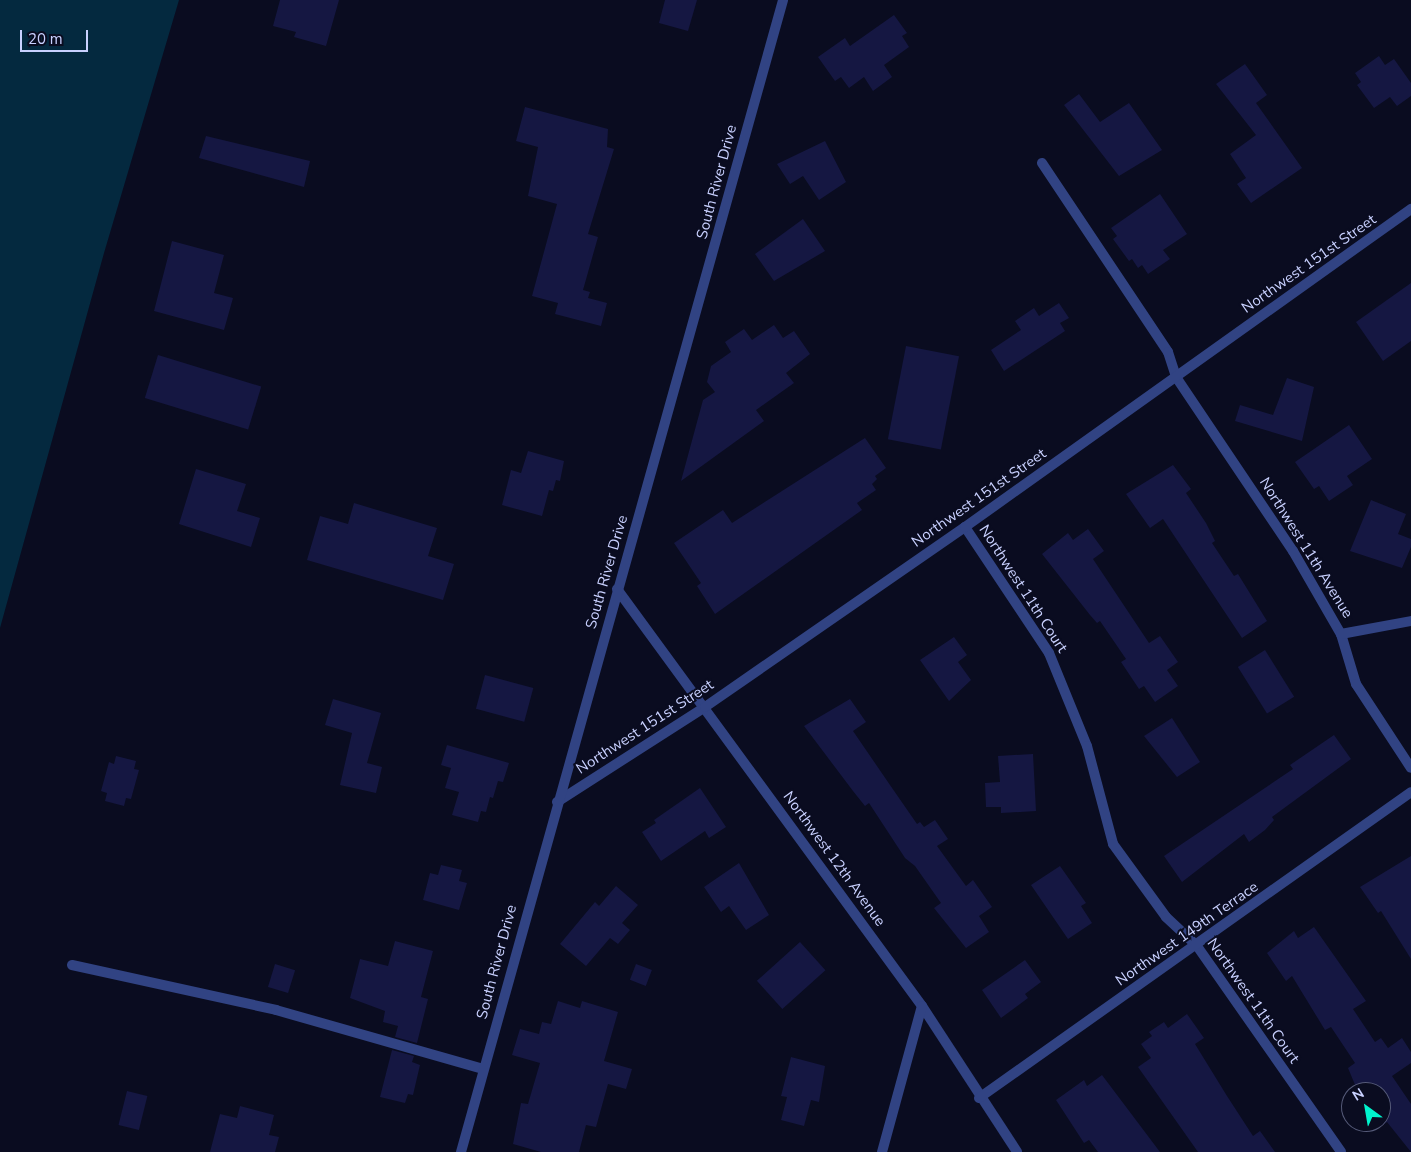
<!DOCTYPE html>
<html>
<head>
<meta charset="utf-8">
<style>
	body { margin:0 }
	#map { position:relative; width:1411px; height:1152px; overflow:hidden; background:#0a0c20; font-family:"Nunito Sans",sans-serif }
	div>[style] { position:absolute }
	.water>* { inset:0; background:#04293f }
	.building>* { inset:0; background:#151742; transform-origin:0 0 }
	.service>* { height:10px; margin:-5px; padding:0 5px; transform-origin:5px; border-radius:5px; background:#314383 }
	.minor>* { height:10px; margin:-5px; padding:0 5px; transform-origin:5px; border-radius:5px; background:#314383 }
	span { translate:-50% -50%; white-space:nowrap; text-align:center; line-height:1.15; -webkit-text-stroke:4px #0a0c20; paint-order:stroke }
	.street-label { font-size:15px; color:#c9d1ff }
	.north { position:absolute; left:1341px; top:1082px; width:50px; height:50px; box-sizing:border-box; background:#0a0c20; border:1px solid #565b79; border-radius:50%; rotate:328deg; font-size:14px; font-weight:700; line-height:20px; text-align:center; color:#c9d1ff }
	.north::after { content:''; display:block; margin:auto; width:18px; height:22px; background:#00f4cd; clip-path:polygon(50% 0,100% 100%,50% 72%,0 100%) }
	.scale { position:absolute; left:20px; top:30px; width:68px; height:22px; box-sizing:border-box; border:2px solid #c9d1ff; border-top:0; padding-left:6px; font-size:15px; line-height:18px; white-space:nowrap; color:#c9d1ff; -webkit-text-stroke:4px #0a0c20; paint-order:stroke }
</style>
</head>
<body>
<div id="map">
	<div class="water">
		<div style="clip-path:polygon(0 0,179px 0,104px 253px,0 628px)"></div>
	</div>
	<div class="building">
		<div style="clip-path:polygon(280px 0,339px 0,326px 46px,294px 37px,296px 32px,273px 26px)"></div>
		<div style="clip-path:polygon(665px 0,697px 0,688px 31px,659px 23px)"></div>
		<div style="clip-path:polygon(894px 15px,907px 33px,902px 36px,909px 47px,884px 65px,892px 77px,873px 91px,864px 77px,849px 88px,841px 77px,835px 81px,818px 57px,845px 38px,850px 46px)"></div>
		<div style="clip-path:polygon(1379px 56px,1385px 65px,1394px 59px,1411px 83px,1411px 96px,1397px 106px,1390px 97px,1374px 108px,1357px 85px,1361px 82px,1355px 73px)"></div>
		<div style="clip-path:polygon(1245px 64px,1267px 95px,1256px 103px,1302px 168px,1251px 203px,1237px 184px,1246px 178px,1230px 154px,1256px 135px,1216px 84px)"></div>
		<div style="clip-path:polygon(1079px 94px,1100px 122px,1129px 103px,1162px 150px,1119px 176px,1064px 105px)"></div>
		<div style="clip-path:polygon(525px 107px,608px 129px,607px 147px,614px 149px,588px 234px,598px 237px,583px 290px,590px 292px,588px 298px,607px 303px,601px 326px,555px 314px,558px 303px,532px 296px,557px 204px,528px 196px,538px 147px,516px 141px)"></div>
		<div style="clip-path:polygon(206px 136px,310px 161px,304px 187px,199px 158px)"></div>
		<div style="clip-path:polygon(825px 141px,846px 182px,819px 200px,803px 176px,790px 184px,777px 164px)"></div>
		<div style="clip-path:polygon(1160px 194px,1187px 234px,1163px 250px,1170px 259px,1148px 274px,1142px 265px,1138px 268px,1132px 259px,1129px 261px,1113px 239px,1117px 236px,1111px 228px)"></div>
		<div style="clip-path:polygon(803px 219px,825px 251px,774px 281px,755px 254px)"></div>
		<div style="clip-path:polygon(172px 241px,224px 255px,214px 293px,233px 298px,224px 330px,154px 311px)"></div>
		<div style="clip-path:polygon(1411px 283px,1411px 341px,1383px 361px,1356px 322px)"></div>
		<div style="clip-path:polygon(1059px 303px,1069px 318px,1060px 323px,1065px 331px,1004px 371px,991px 350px,1021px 330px,1015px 321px,1034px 308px,1039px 316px)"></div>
		<div style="clip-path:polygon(774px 325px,783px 338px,794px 331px,810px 354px,786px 373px,794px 383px,756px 410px,764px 421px,681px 481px,703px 400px,715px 392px,707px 382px,711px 366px,731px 352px,725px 342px,744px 329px,752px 340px)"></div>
		<div style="left:906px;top:346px;width:54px;height:95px;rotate:11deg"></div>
		<div style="left:158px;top:355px;width:108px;height:45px;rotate:17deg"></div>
		<div style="clip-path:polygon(1287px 378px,1314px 387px,1302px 441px,1235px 421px,1240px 405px,1273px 415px)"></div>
		<div style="clip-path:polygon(1349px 425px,1372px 459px,1347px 476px,1353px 485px,1329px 501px,1319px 486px,1314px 489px,1295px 462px)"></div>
		<div style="clip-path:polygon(865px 438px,886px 468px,875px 476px,877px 479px,872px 484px,876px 490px,857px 503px,862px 510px,715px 614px,697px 586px,701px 583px,674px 543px,723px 510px,732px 523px)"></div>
		<div style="clip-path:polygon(528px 451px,564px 461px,560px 481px,556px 480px,553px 491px,549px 490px,542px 516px,502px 505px,511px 470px,521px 473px)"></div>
		<div style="clip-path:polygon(1173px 465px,1191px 489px,1186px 493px,1206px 523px,1215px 541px,1212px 543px,1234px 576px,1238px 574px,1267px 621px,1242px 638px,1163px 519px,1150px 528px,1126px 494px)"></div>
		<div style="clip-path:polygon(196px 469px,246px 484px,237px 511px,260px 518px,251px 547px,179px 524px)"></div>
		<div style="clip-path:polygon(1371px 500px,1406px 514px,1398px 534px,1411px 539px,1411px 547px,1402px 568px,1350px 551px)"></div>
		<div style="clip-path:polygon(354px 503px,437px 528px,428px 556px,454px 564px,443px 600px,307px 560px,320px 516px,348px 524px)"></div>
		<div style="clip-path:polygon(1088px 529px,1104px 551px,1093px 559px,1149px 643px,1160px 636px,1178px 662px,1167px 670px,1178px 686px,1155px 702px,1144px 686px,1139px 689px,1121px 662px,1126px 659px,1100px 621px,1097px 623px,1090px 615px,1042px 554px,1068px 533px,1073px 540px)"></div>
		<div style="clip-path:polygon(954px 637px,967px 655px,958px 662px,971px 680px,949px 701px,920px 660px)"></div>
		<div style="left:1265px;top:650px;width:55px;height:32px;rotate:58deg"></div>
		<div style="left:485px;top:675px;width:50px;height:35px;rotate:15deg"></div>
		<div style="clip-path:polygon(333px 699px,381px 713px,367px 763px,382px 767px,376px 793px,340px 785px,352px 733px,325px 725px)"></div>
		<div style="clip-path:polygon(850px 699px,866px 722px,853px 731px,890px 785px,917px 824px,920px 822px,924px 827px,935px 820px,948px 839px,937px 846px,966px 886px,973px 880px,992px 907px,979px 916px,989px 932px,966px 948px,934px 908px,941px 903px,915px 866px,905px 858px,869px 803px,865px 806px,853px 791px,804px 726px)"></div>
		<div style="clip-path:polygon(1172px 718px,1200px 762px,1177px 777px,1144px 736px)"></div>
		<div style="clip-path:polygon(1334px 735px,1351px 759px,1272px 817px,1274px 820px,1265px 830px,1249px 842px,1244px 834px,1182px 882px,1164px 856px,1293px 769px,1290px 765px)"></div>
		<div style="clip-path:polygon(447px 745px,509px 763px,503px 782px,498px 781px,493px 798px,490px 797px,486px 812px,481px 811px,478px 822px,452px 815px,459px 792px,445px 788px,451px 768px,441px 765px)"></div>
		<div style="clip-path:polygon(1033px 754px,1036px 811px,1001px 813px,1001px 807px,986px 807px,985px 783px,1000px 782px,998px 756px)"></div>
		<div style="clip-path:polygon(116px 756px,136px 761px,134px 769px,139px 770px,131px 799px,126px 798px,124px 806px,105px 801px,107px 793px,101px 791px,109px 762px,114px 764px)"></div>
		<div style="clip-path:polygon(700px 788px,726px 827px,709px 838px,705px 831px,661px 861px,642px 832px,656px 823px,654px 820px)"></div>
		<div style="clip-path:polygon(1411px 856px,1411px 959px,1381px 911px,1378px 913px,1360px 887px)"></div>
		<div style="clip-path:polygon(739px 863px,769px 915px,746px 930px,729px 906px,721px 912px,704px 887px)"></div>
		<div style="clip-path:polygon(441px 865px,462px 870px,459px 881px,467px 883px,459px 910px,423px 900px,430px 873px,438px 875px)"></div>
		<div style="clip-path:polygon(1060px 866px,1086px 903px,1081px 906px,1092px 923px,1068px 939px,1031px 885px)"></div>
		<div style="clip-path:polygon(616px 886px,638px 905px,622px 923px,630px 930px,618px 944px,610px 938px,586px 966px,560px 944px,595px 902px,599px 906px)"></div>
		<div style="clip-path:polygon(1314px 927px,1366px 1001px,1353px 1009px,1375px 1042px,1381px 1038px,1388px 1048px,1402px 1038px,1411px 1052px,1411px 1063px,1392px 1076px,1411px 1104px,1411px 1152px,1387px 1122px,1381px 1126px,1378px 1122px,1381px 1092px,1358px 1092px,1348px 1068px,1355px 1063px,1331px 1027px,1325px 1030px,1292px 976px,1286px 981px,1267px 953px,1294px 931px,1298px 938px)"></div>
		<div style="clip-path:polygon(395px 941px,433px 951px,421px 997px,428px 999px,417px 1043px,395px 1037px,398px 1026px,383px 1022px,385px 1011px,350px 998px,360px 959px,388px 966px)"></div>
		<div style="left:800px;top:942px;width:38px;height:58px;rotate:48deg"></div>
		<div style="clip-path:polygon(1025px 960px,1041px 982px,1025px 994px,1028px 998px,1001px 1018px,982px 990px)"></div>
		<div style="left:275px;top:964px;width:21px;height:24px;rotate:17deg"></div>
		<div style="left:636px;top:964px;width:17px;height:17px;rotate:21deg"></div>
		<div style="clip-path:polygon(558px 1001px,580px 1008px,582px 1001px,618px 1012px,604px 1061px,632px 1069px,626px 1089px,608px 1084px,596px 1127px,586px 1125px,579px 1152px,541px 1152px,513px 1144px,521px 1103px,528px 1104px,540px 1063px,512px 1055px,520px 1029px,539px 1034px,542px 1022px,551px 1024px)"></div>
		<div style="clip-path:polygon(1187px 1014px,1204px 1038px,1195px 1044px,1227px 1096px,1253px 1136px,1260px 1131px,1275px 1152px,1198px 1152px,1138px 1067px,1151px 1058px,1141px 1044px,1152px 1036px,1149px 1032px,1164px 1022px,1168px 1028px)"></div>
		<div style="clip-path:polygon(392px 1050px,414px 1056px,412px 1062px,420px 1065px,413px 1095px,408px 1094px,405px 1103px,380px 1097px)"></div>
		<div style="clip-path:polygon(791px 1057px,825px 1066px,819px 1102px,811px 1100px,804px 1126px,781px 1120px,787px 1097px,781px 1096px)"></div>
		<div style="clip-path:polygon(1102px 1075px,1160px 1152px,1098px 1152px,1089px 1140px,1084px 1143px,1056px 1100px,1084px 1080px,1087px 1086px)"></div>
		<div style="left:127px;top:1091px;width:21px;height:35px;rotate:14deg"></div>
		<div style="clip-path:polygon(240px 1106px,274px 1115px,269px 1135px,279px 1137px,275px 1152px,210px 1152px,220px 1114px,237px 1118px)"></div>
	</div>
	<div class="service">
		<div style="left:1042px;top:163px;width:227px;rotate:56.3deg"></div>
		<div style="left:1168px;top:352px;width:26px;rotate:72deg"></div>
		<div style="left:72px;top:965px;width:209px;rotate:12.4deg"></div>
		<div style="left:276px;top:1010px;width:215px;rotate:15.9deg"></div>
	</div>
	<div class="minor">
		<div style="left:1176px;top:377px;width:210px;rotate:56.1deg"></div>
		<div style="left:1293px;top:551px;width:96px;rotate:60deg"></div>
		<div style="left:1341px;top:634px;width:52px;rotate:73.3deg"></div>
		<div style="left:1356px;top:684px;width:100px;rotate:56.8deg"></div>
		<div style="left:965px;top:527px;width:151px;rotate:56.3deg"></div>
		<div style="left:1049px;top:653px;width:100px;rotate:67.8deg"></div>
		<div style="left:1087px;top:746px;width:101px;rotate:75.1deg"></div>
		<div style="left:1113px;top:844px;width:90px;rotate:54deg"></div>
		<div style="left:1166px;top:917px;width:42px;rotate:43.1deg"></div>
		<div style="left:1197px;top:946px;width:251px;rotate:55deg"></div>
		<div style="left:617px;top:589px;width:517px;rotate:53.82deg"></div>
		<div style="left:922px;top:1006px;width:174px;rotate:56.9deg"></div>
		<div style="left:1341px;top:634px;width:71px;rotate:-10.5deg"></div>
		<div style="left:557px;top:802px;width:176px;rotate:-32.7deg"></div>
		<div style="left:705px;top:707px;width:316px;rotate:-34.7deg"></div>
		<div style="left:965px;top:527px;width:548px;rotate:-35.49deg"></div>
		<div style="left:979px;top:1098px;width:529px;rotate:-35.31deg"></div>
		<div style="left:461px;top:1152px;width:1196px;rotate:-74.38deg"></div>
		<div style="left:882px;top:1152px;width:151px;rotate:-74.7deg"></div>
	</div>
	<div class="street-label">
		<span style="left:717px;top:182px;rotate:-75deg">South River Drive</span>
		<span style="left:1309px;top:264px;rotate:-35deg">Northwest 151st Street</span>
		<span style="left:979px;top:498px;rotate:-35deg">Northwest 151st Street</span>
		<span style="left:1306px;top:548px;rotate:58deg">Northwest 11th Avenue</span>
		<span style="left:607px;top:572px;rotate:-74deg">South River Drive</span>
		<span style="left:1023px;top:589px;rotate:57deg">Northwest 11th Court</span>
		<span style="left:645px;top:727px;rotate:-33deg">Northwest 151st Street</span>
		<span style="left:834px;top:859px;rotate:54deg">Northwest 12th Avenue</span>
		<span style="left:1187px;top:934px;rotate:-35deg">Northwest 149th Terrace</span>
		<span style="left:497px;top:962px;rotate:-75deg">South River Drive</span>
		<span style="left:1253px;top:1001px;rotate:55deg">Northwest 11th Court</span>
	</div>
	<div class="north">N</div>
	<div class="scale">20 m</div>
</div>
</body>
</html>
